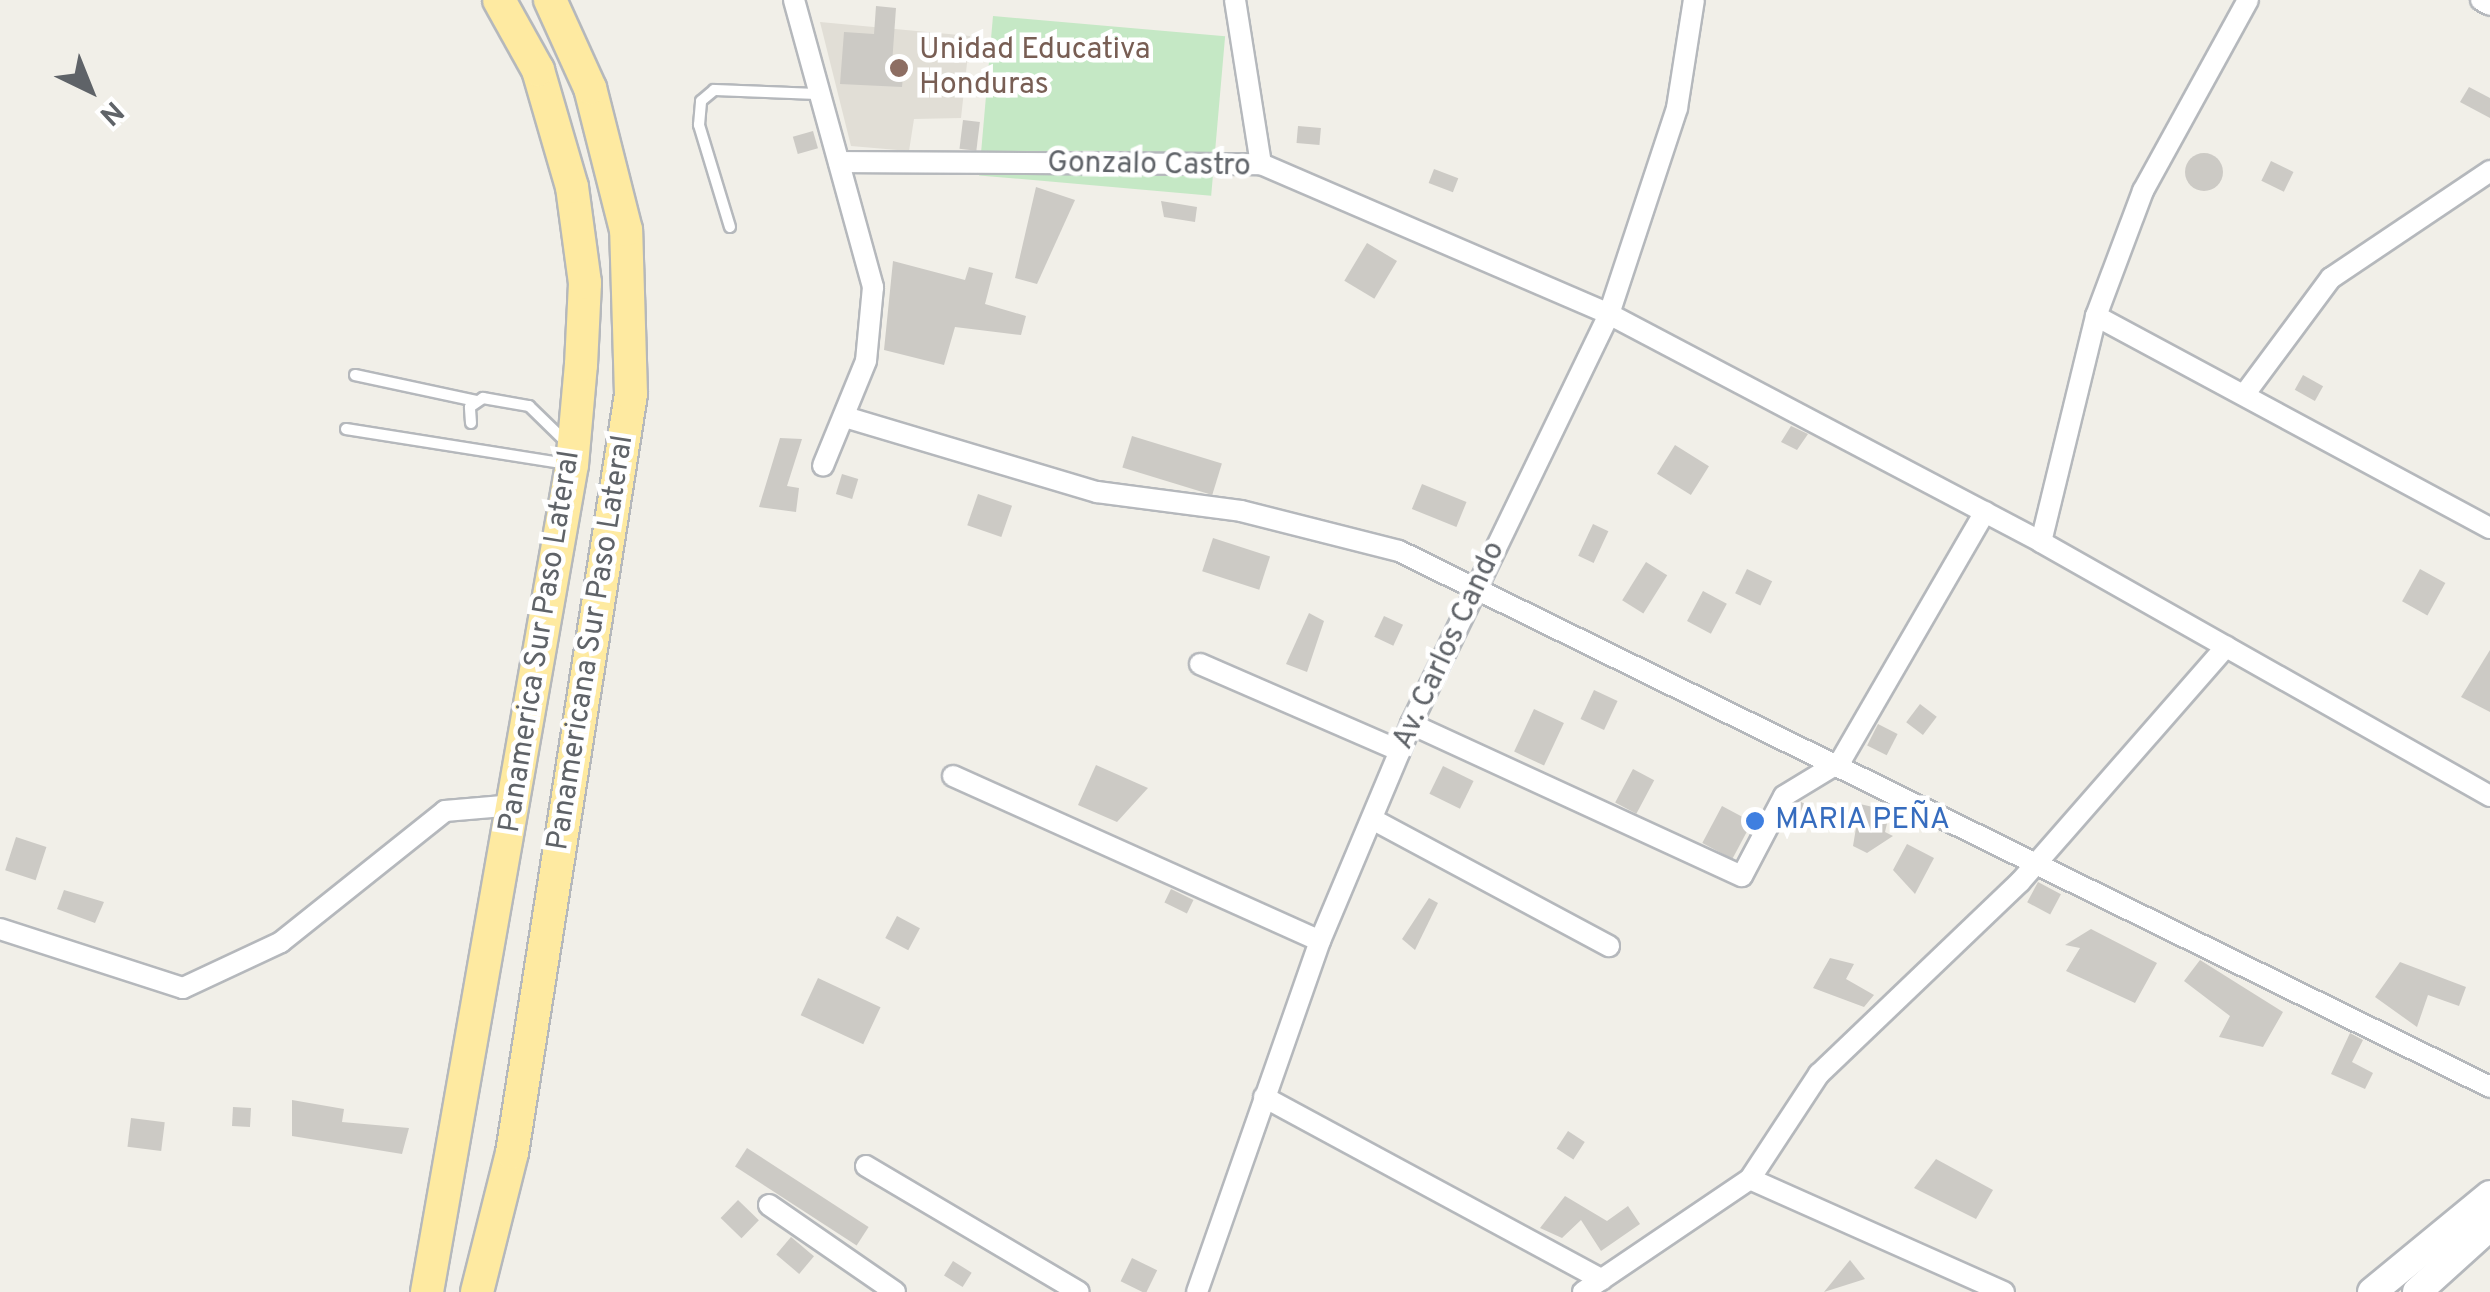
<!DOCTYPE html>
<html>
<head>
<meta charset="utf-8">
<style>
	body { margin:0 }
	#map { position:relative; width:2490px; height:1292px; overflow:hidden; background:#f1efe8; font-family:Overpass,sans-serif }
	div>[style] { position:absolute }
	.education>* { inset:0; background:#e1ded6 }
	.green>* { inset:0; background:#c5e8c5; transform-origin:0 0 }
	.building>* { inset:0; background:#cccac5; transform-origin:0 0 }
	.round { border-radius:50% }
	.roads { filter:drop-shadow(2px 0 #b5b8bc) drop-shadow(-2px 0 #b5b8bc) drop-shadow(0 2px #b5b8bc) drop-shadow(0 -2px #b5b8bc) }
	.service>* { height:10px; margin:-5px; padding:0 5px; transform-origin:5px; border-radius:5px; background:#fff }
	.minor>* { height:20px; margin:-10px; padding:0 10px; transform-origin:10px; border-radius:10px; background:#fff }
	.secondary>* { height:28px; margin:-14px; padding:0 14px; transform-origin:14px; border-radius:14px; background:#fff }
	.trunk>* { height:32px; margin:-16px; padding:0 16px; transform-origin:16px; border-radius:16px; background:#feeaa1 }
	.dots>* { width:28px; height:28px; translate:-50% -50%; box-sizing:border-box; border:5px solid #fff; border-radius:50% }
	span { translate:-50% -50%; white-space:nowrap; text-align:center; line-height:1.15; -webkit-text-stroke:9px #fff; paint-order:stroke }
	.education-label { font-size:30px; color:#785e54 }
	.left { translate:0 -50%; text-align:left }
	.street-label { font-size:30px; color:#5f6368 }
	.shop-label { font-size:30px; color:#366cbe }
	.north { position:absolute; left:40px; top:40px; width:100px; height:100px; -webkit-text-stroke:8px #fff; paint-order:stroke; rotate:137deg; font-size:28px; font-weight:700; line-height:40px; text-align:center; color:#5f6368 }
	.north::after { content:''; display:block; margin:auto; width:35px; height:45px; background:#5f6368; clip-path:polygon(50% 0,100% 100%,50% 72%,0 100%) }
</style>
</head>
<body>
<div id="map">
	<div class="education">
		<div style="clip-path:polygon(820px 22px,970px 36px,961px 118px,914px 119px,909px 151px,851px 146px)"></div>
	</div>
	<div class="green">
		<div style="left:993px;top:16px;width:233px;height:160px;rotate:5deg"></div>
	</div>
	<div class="building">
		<div style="clip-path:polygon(876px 6px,896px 8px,892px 64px,904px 65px,902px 87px,840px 84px,844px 32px,874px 34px)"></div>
		<div style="clip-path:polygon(2469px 87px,2490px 98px,2490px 118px,2460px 102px)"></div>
		<div style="left:963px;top:120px;width:17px;height:29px;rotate:7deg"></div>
		<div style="left:1298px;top:126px;width:23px;height:17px;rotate:5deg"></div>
		<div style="left:813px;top:131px;width:18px;height:21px;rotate:74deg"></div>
		<div class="round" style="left:2185px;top:153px;width:38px;height:38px"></div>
		<div style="left:2271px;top:161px;width:25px;height:22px;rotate:26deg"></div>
		<div style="left:1434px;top:169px;width:26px;height:15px;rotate:21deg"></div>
		<div style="clip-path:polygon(1036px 187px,1075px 200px,1037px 284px,1015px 278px)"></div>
		<div style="clip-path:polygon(1161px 201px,1197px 207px,1195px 222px,1164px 217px)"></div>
		<div style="left:1367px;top:243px;width:35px;height:44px;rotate:31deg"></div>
		<div style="clip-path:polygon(893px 261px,965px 280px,969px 267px,993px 273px,985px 304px,1026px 316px,1021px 335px,955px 327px,944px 365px,884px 350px)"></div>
		<div style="left:2303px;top:375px;width:23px;height:17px;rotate:29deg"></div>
		<div style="clip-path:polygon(1791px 426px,1808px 434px,1797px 450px,1781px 442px)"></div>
		<div style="left:1132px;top:436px;width:94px;height:33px;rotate:17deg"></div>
		<div style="clip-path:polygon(780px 438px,802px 439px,787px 486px,799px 488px,796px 512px,759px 507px)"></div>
		<div style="left:1675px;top:445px;width:40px;height:34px;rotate:32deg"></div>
		<div style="left:842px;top:474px;width:17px;height:21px;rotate:17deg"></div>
		<div style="left:1422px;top:484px;width:48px;height:27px;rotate:22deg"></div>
		<div style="left:978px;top:494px;width:36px;height:33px;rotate:19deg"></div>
		<div style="left:1593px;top:524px;width:17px;height:35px;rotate:25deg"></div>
		<div style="left:1213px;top:538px;width:60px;height:35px;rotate:18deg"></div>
		<div style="left:1646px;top:562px;width:25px;height:45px;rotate:32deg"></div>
		<div style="left:1747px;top:569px;width:28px;height:27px;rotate:26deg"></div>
		<div style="left:2420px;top:569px;width:29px;height:37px;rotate:29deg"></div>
		<div style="left:1703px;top:591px;width:27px;height:34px;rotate:28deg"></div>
		<div style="clip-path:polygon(1309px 613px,1324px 621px,1307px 672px,1286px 664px)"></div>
		<div style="left:1384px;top:616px;width:21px;height:23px;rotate:25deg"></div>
		<div style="clip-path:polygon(2490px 650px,2490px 712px,2461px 697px)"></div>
		<div style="left:1594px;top:690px;width:26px;height:32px;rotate:25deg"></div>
		<div style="left:1920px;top:704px;width:21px;height:23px;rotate:37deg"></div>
		<div style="left:1534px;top:709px;width:33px;height:47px;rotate:25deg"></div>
		<div style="left:1878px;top:724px;width:22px;height:24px;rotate:27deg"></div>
		<div style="clip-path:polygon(1096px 765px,1148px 788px,1117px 822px,1078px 805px)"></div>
		<div style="left:1443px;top:766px;width:34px;height:31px;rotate:26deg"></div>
		<div style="left:1633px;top:769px;width:24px;height:38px;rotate:28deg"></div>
		<div style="clip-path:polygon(1801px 802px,1815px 809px,1805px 830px,1787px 820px)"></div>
		<div style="clip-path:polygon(1860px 804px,1890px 811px,1885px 832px,1893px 836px,1867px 853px,1853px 846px)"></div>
		<div style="left:1722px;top:806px;width:34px;height:42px;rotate:28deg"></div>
		<div style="left:16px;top:837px;width:32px;height:35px;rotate:18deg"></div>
		<div style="clip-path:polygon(1907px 844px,1934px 858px,1915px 894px,1893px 870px)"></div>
		<div style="left:2038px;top:882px;width:26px;height:23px;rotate:28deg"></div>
		<div style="left:1171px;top:889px;width:25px;height:15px;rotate:26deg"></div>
		<div style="clip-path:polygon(64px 890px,104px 902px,95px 923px,57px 909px)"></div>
		<div style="clip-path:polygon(1429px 898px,1438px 903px,1415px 950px,1402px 939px)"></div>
		<div style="left:897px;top:916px;width:26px;height:25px;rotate:28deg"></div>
		<div style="clip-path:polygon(2091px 929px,2157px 963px,2135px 1003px,2066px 971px,2080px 948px,2065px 945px)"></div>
		<div style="clip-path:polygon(1830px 958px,1854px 964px,1846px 979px,1874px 995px,1864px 1007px,1813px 988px)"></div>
		<div style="clip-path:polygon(2200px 960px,2283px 1012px,2263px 1047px,2219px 1037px,2230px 1016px,2184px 981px)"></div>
		<div style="clip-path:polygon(2400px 962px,2466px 987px,2459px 1006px,2428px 995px,2417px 1027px,2375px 997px)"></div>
		<div style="left:818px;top:978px;width:69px;height:41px;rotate:25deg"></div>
		<div style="clip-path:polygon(2350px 1033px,2363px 1040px,2352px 1062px,2373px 1073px,2365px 1089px,2331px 1074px)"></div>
		<div style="clip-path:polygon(292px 1100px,344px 1109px,342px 1122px,409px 1128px,402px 1154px,292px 1136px)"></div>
		<div style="left:233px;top:1107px;width:18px;height:19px;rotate:3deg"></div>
		<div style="left:131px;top:1118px;width:34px;height:29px;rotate:7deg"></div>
		<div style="left:1568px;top:1131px;width:20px;height:21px;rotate:33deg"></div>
		<div style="left:747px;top:1148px;width:145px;height:22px;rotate:33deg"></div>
		<div style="clip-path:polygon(1936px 1159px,1993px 1190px,1976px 1219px,1914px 1188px)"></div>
		<div style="clip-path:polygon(1565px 1196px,1607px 1221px,1628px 1206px,1640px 1224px,1601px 1251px,1581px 1220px,1562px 1238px,1540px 1228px)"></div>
		<div style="left:738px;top:1200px;width:29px;height:25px;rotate:44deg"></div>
		<div style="left:791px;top:1237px;width:30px;height:23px;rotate:40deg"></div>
		<div style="left:1132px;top:1258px;width:28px;height:26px;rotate:26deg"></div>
		<div style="clip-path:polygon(1850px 1260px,1865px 1279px,1824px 1292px)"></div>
		<div style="left:953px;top:1261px;width:22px;height:17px;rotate:32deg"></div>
	</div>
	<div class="roads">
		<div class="service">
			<div style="left:730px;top:227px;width:107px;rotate:-106.9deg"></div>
			<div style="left:699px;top:125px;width:24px;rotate:-85deg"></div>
			<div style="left:701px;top:101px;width:17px;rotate:-40deg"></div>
			<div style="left:714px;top:90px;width:104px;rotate:2.2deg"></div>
			<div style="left:355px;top:375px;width:124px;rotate:12.1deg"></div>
			<div style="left:471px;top:423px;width:16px;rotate:-94deg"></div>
			<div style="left:470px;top:407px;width:16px;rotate:-35deg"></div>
			<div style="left:483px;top:398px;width:47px;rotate:9.9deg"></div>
			<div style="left:529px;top:406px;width:50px;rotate:44.2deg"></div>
			<div style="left:346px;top:429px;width:223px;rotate:9deg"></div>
		</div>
		<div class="minor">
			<div style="left:794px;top:0;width:298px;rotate:74.6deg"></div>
			<div style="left:873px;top:287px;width:74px;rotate:95.4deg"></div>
			<div style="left:866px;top:361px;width:113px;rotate:112.3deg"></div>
			<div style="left:1235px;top:0;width:166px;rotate:81deg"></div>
			<div style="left:2481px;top:0;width:10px;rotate:29deg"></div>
			<div style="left:839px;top:162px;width:422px;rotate:0.3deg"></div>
			<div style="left:1261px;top:164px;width:379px;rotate:23.3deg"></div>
			<div style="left:1609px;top:314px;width:488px;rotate:27.8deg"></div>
			<div style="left:2041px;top:542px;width:516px;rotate:29.5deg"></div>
			<div style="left:2096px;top:316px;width:447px;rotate:28.3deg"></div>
			<div style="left:2244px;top:395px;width:146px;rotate:-53.4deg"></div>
			<div style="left:2331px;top:278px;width:192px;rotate:-33.9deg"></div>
			<div style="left:845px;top:417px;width:263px;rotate:16.6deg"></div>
			<div style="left:1097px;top:492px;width:145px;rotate:7.5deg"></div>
			<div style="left:1241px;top:511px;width:163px;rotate:14.2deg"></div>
			<div style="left:1399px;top:551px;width:1216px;rotate:26.16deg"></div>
			<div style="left:2041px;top:542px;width:233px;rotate:-76.3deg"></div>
			<div style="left:2096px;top:316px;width:134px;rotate:-69.4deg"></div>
			<div style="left:2143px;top:191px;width:218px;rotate:-61.2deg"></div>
			<div style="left:1200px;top:664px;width:218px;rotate:23.5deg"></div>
			<div style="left:1411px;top:724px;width:364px;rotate:24.7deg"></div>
			<div style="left:1742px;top:876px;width:90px;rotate:-62.3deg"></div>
			<div style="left:1784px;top:796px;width:66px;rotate:-31.3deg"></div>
			<div style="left:1840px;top:762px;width:289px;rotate:-59.9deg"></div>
			<div style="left:953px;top:776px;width:402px;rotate:24.2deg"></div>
			<div style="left:1372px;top:819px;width:269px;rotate:28.2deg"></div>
			<div style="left:0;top:929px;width:192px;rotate:17.9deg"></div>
			<div style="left:183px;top:988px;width:108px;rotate:-25.1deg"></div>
			<div style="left:281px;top:942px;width:210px;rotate:-38.6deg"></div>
			<div style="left:445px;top:811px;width:70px;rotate:-4.9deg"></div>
			<div style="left:1264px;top:1097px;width:384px;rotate:28.4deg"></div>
			<div style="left:866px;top:1166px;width:247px;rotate:30.6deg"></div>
			<div style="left:1750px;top:1179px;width:278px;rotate:24deg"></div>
			<div style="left:769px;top:1205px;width:153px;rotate:34.6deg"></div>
			<div style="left:1197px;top:1292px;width:372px;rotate:-70.7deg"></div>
			<div style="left:1320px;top:941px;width:235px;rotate:-67.2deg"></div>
			<div style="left:1411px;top:724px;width:455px;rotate:-64.2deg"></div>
			<div style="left:1609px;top:314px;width:217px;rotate:-71.7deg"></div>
			<div style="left:1677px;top:108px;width:109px;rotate:-81.1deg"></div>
			<div style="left:1583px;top:1292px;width:202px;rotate:-34.1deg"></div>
			<div style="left:1750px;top:1179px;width:126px;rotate:-56.7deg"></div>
			<div style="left:1819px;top:1074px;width:278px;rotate:-43.7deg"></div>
			<div style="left:2020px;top:882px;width:313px;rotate:-48.8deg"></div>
		</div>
		<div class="secondary">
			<div style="left:2372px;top:1292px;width:153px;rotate:-39.4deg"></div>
			<div style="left:2417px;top:1292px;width:98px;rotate:-42.1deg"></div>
		</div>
		<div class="trunk">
			<div style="left:427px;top:1292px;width:840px;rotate:-80.06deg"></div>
			<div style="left:572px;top:465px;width:100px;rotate:-84.9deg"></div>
			<div style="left:581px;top:365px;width:82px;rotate:-87.2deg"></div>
			<div style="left:585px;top:283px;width:97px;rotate:-97.7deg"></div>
			<div style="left:572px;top:187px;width:122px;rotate:-106.2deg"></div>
			<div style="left:538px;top:70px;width:80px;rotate:-119.1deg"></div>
			<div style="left:477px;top:1292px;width:143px;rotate:-75.9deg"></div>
			<div style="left:512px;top:1153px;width:768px;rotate:-81.09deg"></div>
			<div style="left:631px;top:394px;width:164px;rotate:-91.7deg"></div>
			<div style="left:626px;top:230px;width:146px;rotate:-104.2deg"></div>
			<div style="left:590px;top:88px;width:97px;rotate:-114.4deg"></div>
		</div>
	</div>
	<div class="dots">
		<div style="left:899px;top:68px;background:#8d6e63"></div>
		<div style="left:1755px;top:821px;background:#3f7fe0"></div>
	</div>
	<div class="education-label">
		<span class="left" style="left:919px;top:68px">Unidad Educativa<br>Honduras</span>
	</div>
	<div class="street-label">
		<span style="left:1149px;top:166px;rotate:1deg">Gonzalo Castro</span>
		<span style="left:541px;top:642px;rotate:-81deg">Panamerica Sur Paso Lateral</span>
		<span style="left:592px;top:643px;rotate:-81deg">Panamericana Sur Paso Lateral</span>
		<span style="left:1450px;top:646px;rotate:-65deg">Av. Carlos Cando</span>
	</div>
	<div class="shop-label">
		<span class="left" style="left:1775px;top:821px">MARIA PEÑA</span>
	</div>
	<div class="north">N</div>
</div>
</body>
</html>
